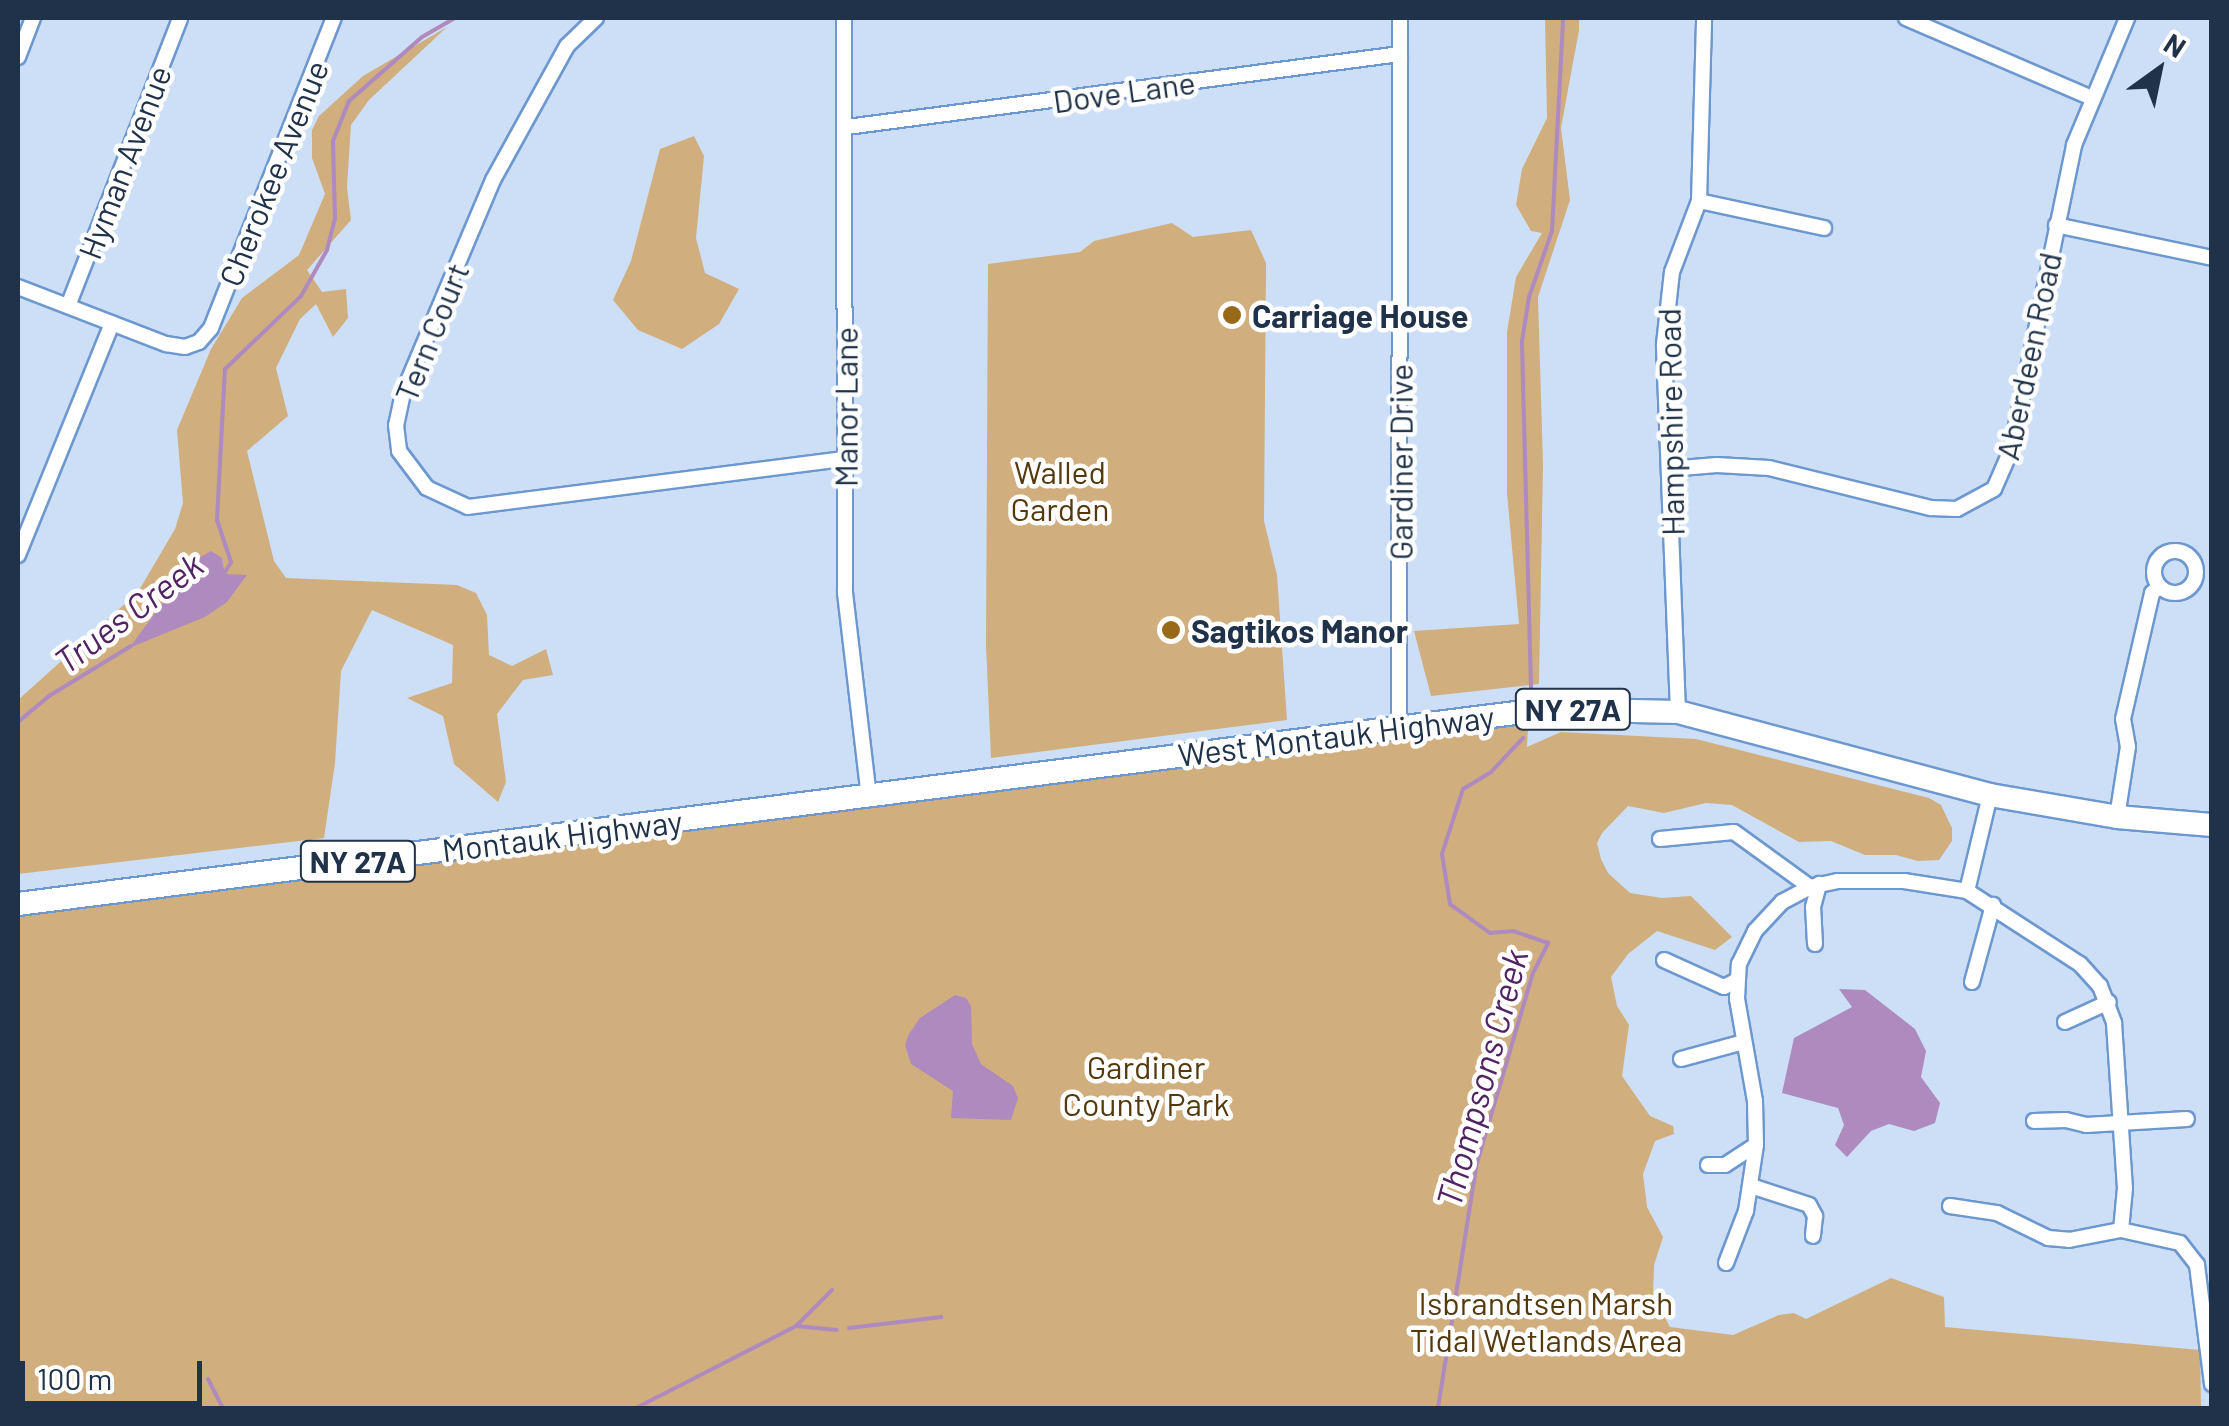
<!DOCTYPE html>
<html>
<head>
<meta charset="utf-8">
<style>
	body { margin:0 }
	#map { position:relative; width:2229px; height:1426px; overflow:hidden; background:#cddff7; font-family:Barlow,sans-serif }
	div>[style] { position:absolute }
	.green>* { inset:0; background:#d0ae7e }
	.water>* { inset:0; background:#ae8abe }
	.stream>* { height:4px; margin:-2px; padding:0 2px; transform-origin:2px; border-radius:2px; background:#ae8abe }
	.roads { filter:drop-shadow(2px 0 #6d98cf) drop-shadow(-2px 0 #6d98cf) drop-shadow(0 2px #6d98cf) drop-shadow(0 -2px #6d98cf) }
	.street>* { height:14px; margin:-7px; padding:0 7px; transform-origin:7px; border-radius:7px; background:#fff }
	.street>.ring { margin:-7px; padding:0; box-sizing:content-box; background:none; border:14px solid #fff; border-radius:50% }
	.primary>* { height:22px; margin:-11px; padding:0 11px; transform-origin:11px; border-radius:11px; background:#fff }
	.dots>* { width:28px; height:28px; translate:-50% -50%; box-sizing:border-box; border:5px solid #fefefe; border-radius:50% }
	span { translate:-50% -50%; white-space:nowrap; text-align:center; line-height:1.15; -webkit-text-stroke:9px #fefefe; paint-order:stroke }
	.shield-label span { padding:2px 8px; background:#fefefe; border:2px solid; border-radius:8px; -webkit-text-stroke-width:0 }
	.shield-label { font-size:30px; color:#203249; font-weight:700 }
	.street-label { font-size:32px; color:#203249 }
	.poi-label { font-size:32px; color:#203249; font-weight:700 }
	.left { translate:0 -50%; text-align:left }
	.park-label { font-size:32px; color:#54390c }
	.water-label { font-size:35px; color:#512363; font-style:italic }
	.frame { position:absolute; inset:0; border:20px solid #203249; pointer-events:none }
	.north { position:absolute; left:2109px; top:20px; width:100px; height:100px; -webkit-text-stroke:8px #fefefe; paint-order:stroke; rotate:33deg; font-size:28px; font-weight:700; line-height:40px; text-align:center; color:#203249 }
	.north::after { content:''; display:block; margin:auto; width:35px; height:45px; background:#203249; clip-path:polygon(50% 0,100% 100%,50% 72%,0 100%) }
	.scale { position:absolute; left:20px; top:1361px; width:182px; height:45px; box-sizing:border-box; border:5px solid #203249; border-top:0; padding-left:12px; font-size:30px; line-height:35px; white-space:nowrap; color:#203249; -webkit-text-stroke:8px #fefefe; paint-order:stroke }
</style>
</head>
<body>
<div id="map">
	<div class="green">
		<div style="clip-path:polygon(1545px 18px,1579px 18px,1579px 30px,1561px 128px,1570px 200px,1538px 297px,1543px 465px,1539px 684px,1431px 696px,1414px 631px,1519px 624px,1507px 493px,1507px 332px,1516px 277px,1542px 233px,1531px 231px,1516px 205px,1522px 169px,1547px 118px)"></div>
		<div style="clip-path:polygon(evenodd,447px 27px,369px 100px,351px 125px,347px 187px,351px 220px,307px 270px,322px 292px,346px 289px,348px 318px,333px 337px,316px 304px,300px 319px,276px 368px,288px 416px,247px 451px,274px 561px,286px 578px,457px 585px,476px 593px,487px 615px,489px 655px,512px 666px,546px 649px,553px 675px,523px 680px,497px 714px,506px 782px,498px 802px,454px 764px,443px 716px,407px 698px,452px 683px,453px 645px,372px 610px,341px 671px,335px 763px,324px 838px,18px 874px,18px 700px,138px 592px,175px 529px,183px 503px,177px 430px,211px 349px,242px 298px,299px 255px,325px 194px,312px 158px,312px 130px,319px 116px,363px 76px,447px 27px,222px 558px,225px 574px,131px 646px,194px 561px,222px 558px)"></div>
		<div style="clip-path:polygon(694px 136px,704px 156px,696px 238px,705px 273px,739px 289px,719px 324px,682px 349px,638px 330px,613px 300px,631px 261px,660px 149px)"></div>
		<div style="clip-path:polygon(1172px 223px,1193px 237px,1251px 230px,1266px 263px,1264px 521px,1277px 575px,1287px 720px,991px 758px,986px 645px,988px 264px,1080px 252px,1094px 241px)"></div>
		<div style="clip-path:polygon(1529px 708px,1527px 747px,1561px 732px,1696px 739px,1929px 798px,1941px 805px,1952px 828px,1952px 841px,1939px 860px,1918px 861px,1896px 855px,1865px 855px,1831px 841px,1799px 842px,1732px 805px,1706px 803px,1664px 813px,1628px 806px,1602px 833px,1597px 843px,1601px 859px,1608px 873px,1630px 893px,1662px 898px,1691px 896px,1732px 937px,1715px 950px,1657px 931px,1628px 954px,1611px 977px,1617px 1006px,1629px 1025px,1622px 1076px,1650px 1116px,1673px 1126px,1674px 1134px,1655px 1141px,1643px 1174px,1647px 1207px,1663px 1237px,1654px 1265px,1653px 1295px,1670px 1327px,1733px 1335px,1779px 1315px,1794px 1313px,1806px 1319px,1891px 1278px,1944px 1297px,1945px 1327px,2200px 1350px,2201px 1408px,18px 1408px,18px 904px)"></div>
	</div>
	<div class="water">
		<div style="clip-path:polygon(211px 551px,222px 558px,225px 574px,247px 575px,227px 602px,205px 617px,129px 648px,194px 561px)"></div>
		<div style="clip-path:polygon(1839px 989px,1865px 990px,1915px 1029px,1926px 1051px,1921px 1077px,1940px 1103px,1935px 1123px,1914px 1131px,1889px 1124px,1871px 1131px,1847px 1157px,1835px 1145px,1844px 1125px,1838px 1108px,1782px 1093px,1794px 1038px,1852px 1007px)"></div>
		<div style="clip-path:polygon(955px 995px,966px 998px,971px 1006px,972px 1044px,981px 1064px,1013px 1086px,1018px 1098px,1011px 1120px,951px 1118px,953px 1091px,911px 1064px,905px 1045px,909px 1034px,920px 1018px)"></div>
	</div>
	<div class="stream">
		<div style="left:222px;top:577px;width:17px;rotate:-59deg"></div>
		<div style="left:231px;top:562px;width:44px;rotate:-108.4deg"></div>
		<div style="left:217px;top:520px;width:151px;rotate:-87deg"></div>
		<div style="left:225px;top:369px;width:105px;rotate:-43.8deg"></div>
		<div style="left:301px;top:296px;width:53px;rotate:-60.5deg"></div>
		<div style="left:327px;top:250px;width:32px;rotate:-76deg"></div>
		<div style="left:335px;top:219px;width:78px;rotate:-91.5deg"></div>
		<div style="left:333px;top:141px;width:43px;rotate:-68.2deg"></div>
		<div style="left:349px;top:101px;width:97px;rotate:-41.2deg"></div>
		<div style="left:422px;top:37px;width:38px;rotate:-30deg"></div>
		<div style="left:1531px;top:688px;width:347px;rotate:-91.5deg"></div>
		<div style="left:1522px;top:341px;width:45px;rotate:-81deg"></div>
		<div style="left:1529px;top:297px;width:70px;rotate:-70.8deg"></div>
		<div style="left:1552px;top:231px;width:213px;rotate:-87deg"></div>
		<div style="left:18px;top:722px;width:40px;rotate:-40deg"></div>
		<div style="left:49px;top:696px;width:96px;rotate:-31.4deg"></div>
		<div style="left:796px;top:1326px;width:51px;rotate:-45deg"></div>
		<div style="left:849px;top:1328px;width:93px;rotate:-6.8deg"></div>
		<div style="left:208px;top:1379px;width:33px;rotate:63deg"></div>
		<div style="left:636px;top:1408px;width:180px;rotate:-27.1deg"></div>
		<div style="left:796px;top:1326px;width:41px;rotate:5.6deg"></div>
		<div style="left:1438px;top:1408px;width:248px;rotate:-81deg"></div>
		<div style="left:1477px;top:1163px;width:198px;rotate:-73.6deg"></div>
		<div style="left:1533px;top:973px;width:34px;rotate:-63deg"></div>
		<div style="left:1548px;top:943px;width:36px;rotate:-161deg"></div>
		<div style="left:1514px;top:931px;width:24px;rotate:175deg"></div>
		<div style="left:1490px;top:933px;width:49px;rotate:-144.1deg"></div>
		<div style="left:1450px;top:904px;width:51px;rotate:-99.1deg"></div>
		<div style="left:1442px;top:854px;width:68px;rotate:-72.1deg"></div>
		<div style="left:1463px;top:789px;width:33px;rotate:-31deg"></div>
		<div style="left:1491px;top:772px;width:47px;rotate:-46.7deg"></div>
	</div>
	<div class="roads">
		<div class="street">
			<div style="left:596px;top:18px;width:40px;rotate:136deg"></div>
			<div style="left:567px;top:46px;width:153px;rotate:118.9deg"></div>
			<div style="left:493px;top:180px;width:231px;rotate:112.9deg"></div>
			<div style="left:403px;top:393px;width:33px;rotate:102deg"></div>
			<div style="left:396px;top:425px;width:26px;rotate:83deg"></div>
			<div style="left:399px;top:451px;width:46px;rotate:52.9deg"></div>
			<div style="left:427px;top:488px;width:45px;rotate:24.9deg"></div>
			<div style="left:468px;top:507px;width:380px;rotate:-7.3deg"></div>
			<div style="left:844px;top:18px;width:575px;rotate:89.9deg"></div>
			<div style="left:845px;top:593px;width:204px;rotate:83.3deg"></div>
			<div style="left:1906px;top:18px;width:202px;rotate:23.3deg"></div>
			<div style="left:18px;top:57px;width:42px;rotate:-69deg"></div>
			<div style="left:847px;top:127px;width:558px;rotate:-7.52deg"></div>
			<div style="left:1699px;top:201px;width:128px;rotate:12.2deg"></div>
			<div style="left:2056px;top:225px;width:159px;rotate:11.9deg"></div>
			<div style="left:18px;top:287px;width:159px;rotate:21.1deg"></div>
			<div style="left:166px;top:344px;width:19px;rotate:9deg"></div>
			<div style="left:185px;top:347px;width:15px;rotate:-20deg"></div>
			<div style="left:199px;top:342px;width:18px;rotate:-49deg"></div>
			<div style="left:211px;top:328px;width:334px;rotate:-68.4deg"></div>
			<div style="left:68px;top:306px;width:309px;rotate:-68.7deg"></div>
			<div style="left:1669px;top:469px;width:48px;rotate:-4.8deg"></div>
			<div style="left:1717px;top:465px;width:52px;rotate:3.3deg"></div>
			<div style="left:1769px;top:468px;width:167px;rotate:13.9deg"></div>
			<div style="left:1931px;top:508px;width:26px;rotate:2deg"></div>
			<div style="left:1957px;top:509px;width:42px;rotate:-28.4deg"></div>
			<div style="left:1994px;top:489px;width:43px;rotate:-66.4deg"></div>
			<div style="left:2011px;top:450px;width:311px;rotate:-78.3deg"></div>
			<div style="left:2074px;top:145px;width:138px;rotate:-67.3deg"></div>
			<div class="ring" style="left:2154px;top:551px;width:28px;height:28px"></div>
			<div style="left:18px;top:555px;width:250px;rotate:-67.9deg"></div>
			<div style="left:1678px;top:712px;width:368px;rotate:-92.2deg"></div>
			<div style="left:1664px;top:344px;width:72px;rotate:-83.7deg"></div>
			<div style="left:1672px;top:272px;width:76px;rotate:-69.2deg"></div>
			<div style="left:1699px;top:201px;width:183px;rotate:-88.4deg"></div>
			<div style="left:1399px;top:727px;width:709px;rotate:-89.92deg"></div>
			<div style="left:2117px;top:817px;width:71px;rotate:-81.1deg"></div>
			<div style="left:2128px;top:747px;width:28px;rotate:-100deg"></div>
			<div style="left:2123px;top:719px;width:129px;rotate:-77deg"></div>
			<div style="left:2152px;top:593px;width:9px;rotate:-41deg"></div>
			<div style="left:1660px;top:839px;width:74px;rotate:-5.4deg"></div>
			<div style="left:1734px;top:832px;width:94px;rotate:35.9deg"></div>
			<div style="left:1967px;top:891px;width:99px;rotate:-76.5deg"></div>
			<div style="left:1815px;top:944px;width:37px;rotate:-93deg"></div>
			<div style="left:1813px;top:907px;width:24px;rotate:-75deg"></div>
			<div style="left:1664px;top:960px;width:66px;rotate:24.2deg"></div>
			<div style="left:1724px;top:987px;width:13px;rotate:-27deg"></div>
			<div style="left:1972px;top:982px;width:80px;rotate:-74.7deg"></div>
			<div style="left:2065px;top:1022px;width:48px;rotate:-24.4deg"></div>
			<div style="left:1681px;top:1059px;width:65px;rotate:-15.1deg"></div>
			<div style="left:2034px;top:1121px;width:32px;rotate:-2deg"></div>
			<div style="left:2066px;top:1120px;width:21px;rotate:14deg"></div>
			<div style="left:2086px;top:1125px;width:101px;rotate:-3.4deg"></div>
			<div style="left:1708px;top:1165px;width:17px"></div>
			<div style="left:1725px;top:1165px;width:37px;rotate:-33deg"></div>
			<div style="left:1751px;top:1186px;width:61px;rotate:18.1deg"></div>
			<div style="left:1809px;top:1205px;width:13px;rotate:61deg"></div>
			<div style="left:1815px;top:1216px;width:20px;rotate:96deg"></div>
			<div style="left:1950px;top:1206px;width:48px;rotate:8.5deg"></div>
			<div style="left:1997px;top:1213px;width:57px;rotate:26.1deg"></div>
			<div style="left:2048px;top:1238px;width:21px;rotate:5deg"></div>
			<div style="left:2069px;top:1240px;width:53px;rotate:-10.9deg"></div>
			<div style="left:2121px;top:1230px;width:60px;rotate:12.4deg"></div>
			<div style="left:2180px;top:1243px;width:28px;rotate:52deg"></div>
			<div style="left:2197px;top:1265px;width:120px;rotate:82.8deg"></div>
			<div style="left:1726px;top:1263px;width:56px;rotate:-69deg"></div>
			<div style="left:1746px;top:1211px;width:67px;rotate:-81.4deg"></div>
			<div style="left:1756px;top:1145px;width:44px;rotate:-91.3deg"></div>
			<div style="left:1755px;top:1101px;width:104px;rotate:-100deg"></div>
			<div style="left:1737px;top:999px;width:35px;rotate:-87deg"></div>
			<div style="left:1739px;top:964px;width:37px;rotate:-64deg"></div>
			<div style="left:1755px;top:931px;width:40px;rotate:-47deg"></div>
			<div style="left:1782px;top:902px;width:32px;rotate:-28deg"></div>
			<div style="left:1810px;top:887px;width:29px;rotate:-12deg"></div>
			<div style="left:1838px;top:881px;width:66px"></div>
			<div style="left:1904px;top:881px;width:64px;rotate:9deg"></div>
			<div style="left:1967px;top:891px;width:135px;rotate:32.9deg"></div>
			<div style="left:2080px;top:964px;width:30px;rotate:48deg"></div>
			<div style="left:2100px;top:986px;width:40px;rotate:69deg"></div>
			<div style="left:2114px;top:1023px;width:165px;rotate:86.2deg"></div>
			<div style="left:2125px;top:1188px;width:42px;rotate:95.4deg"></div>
		</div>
		<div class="primary">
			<div style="left:18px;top:904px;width:1540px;rotate:-7.27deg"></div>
			<div style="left:1546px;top:709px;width:132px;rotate:1.3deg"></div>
			<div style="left:1678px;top:712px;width:323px;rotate:14.9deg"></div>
			<div style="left:1990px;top:795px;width:129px;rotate:9.8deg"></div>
			<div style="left:2117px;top:817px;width:95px;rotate:4.8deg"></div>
		</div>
	</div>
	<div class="dots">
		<div style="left:1232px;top:315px;background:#986919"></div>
		<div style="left:1171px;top:630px;background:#986919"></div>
	</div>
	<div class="shield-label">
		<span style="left:1573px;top:709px">NY 27A</span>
		<span style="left:358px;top:861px">NY 27A</span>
	</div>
	<div class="street-label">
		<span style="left:1124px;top:91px;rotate:-8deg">Dove Lane</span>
		<span style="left:124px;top:162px;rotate:-69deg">Hyman Avenue</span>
		<span style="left:273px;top:173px;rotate:-68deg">Cherokee Avenue</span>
		<span style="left:431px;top:332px;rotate:-68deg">Tern Court</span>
		<span style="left:2028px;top:356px;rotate:-78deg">Aberdeen Road</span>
		<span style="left:845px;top:407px;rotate:-90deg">Manor Lane</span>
		<span style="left:1670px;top:422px;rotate:-91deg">Hampshire Road</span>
		<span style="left:1400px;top:462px;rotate:-90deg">Gardiner Drive</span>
		<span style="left:1336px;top:735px;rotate:-7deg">West Montauk Highway</span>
		<span style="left:562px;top:835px;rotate:-7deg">Montauk Highway</span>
	</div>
	<div class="poi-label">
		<span class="left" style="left:1252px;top:315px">Carriage House</span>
		<span class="left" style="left:1191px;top:630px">Sagtikos Manor</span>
	</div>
	<div class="park-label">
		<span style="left:1060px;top:490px">Walled<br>Garden</span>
		<span style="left:1146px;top:1085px">Gardiner<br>County Park</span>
		<span style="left:1546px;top:1321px">Isbrandtsen Marsh<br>Tidal Wetlands Area</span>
	</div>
	<div class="water-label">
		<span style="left:128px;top:612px;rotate:-37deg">Trues Creek</span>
		<span style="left:1481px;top:1078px;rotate:-75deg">Thompsons Creek</span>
	</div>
	<div class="frame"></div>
	<div class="north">N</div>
	<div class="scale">100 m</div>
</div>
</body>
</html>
